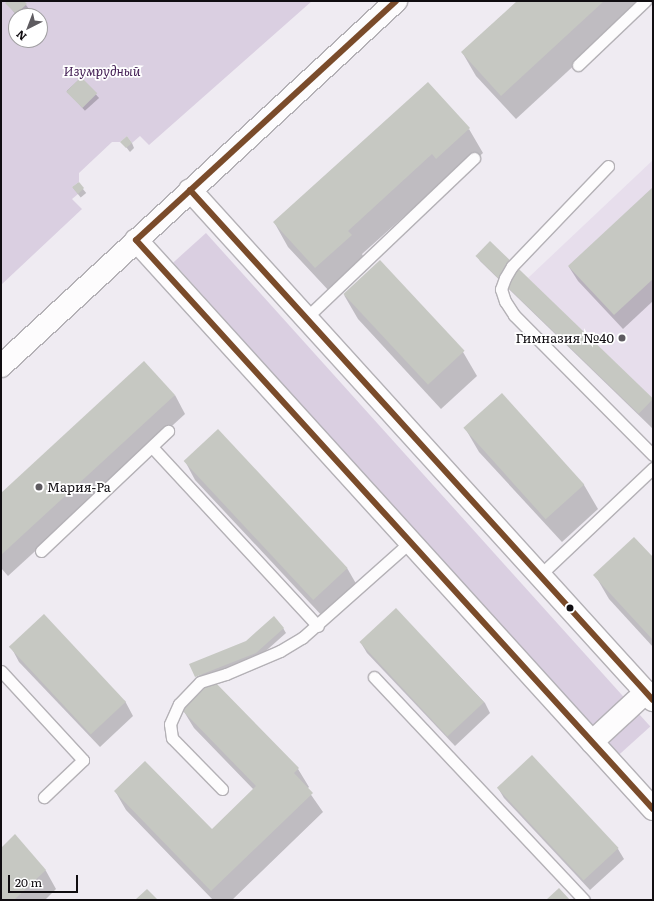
<!DOCTYPE html>
<html>
<head>
<meta charset="utf-8">
<style>
	body { margin:0 }
	#map { position:relative; width:654px; height:901px; overflow:hidden; background:#efebf2; font-family:Literata,serif }
	div>[style] { position:absolute }
	.built>* { inset:0; background:#e7deec }
	.green>* { inset:0; background:#dacfe1; transform-origin:0 0 }
	.shadow>* { inset:0; background:#0003; transform-origin:0 0 }
	.building>* { inset:0; background:#c6c8c2; transform-origin:0 0 }
	.roads { filter:drop-shadow(1px 0 #b4b1b6) drop-shadow(-1px 0 #b4b1b6) drop-shadow(0 1px #b4b1b6) drop-shadow(0 -1px #b4b1b6) }
	.lane>* { height:11px; margin:-5.5px; padding:0 5.5px; transform-origin:5.5px; border-radius:5.5px; background:#fdfcfd }
	.secondary>* { height:22px; margin:-11px; padding:0 11px; transform-origin:11px; border-radius:11px; background:#fdfcfd }
	.bus-1>* { height:6px; margin:-3px; padding:0 3px; transform-origin:3px; border-radius:3px; background:#7a4b2a }
	.dots>* { width:11px; height:11px; translate:-50% -50%; box-sizing:border-box; border:2px solid #fff; border-radius:50% }
	span { translate:-50% -50%; white-space:nowrap; text-align:center; line-height:1.15; -webkit-text-stroke:3.5px #fff; paint-order:stroke }
	.park-label { font-size:13px; color:#462257; font-style:italic }
	.poi-label { font-size:13px; color:#100d11 }
	.right { translate:-100% -50%; text-align:right }
	.left { translate:0 -50%; text-align:left }
	.frame { position:absolute; inset:0; border:2px solid #100d11; pointer-events:none }
	.north { position:absolute; left:8px; top:8px; width:40px; height:40px; box-sizing:border-box; background:#fff; border:1px solid #9f9ea0; border-radius:50%; rotate:222deg; font-size:11px; font-weight:700; line-height:16px; text-align:center; color:#100d11 }
	.north::after { content:''; display:block; margin:auto; width:14px; height:18px; background:#5e5b60; clip-path:polygon(50% 0,100% 100%,50% 72%,0 100%) }
	.scale { position:absolute; left:8px; top:875px; width:70px; height:18px; box-sizing:border-box; border:2px solid #100d11; border-top:0; padding-left:5px; font-size:12px; line-height:14px; white-space:nowrap; color:#100d11; -webkit-text-stroke:3px #fff; paint-order:stroke }
</style>
</head>
<body>
<div id="map">
	<div class="built">
		<div style="clip-path:polygon(653px 160px,653px 399px,528px 278px)"></div>
	</div>
	<div class="green">
		<div style="clip-path:polygon(evenodd,1px 1px,312px 1px,149px 145px,140px 136px,132px 143px,127px 136px,120px 142px,112px 142px,79px 173px,79px 182px,72px 187px,78px 194px,72px 199px,82px 209px,1px 285px,1px 1px,16px 16px,40px 16px,40px 40px,16px 40px,16px 16px)"></div>
		<div style="left:206px;top:233px;width:664px;height:44px;rotate:48deg"></div>
	</div>
	<div class="shadow">
		<div style="clip-path:polygon(9px 1px,23px 1px,29px 9px,22px 16px,17px 16px,7px 3px)"></div>
		<div style="clip-path:polygon(518px 1px,644px 1px,516px 119px,476px 76px,462px 52px)"></div>
		<div style="left:81px;top:78px;width:27px;height:19px;rotate:48deg"></div>
		<div style="clip-path:polygon(469px 129px,483px 153px,451px 182px,447px 178px,362px 254px,365px 260px,330px 292px,288px 247px,274px 222px)"></div>
		<div style="clip-path:polygon(122px 142px,132px 143px,134px 148px,130px 152px)"></div>
		<div style="left:78px;top:183px;width:13px;height:7px;rotate:51deg"></div>
		<div style="clip-path:polygon(653px 188px,653px 301px,623px 329px,578px 281px,569px 267px)"></div>
		<div style="clip-path:polygon(477px 256px,653px 400px,653px 429px,480px 261px)"></div>
		<div style="clip-path:polygon(344px 295px,463px 352px,477px 376px,441px 409px,358px 319px)"></div>
		<div style="clip-path:polygon(175px 395px,185px 414px,8px 576px,1px 568px,1px 494px)"></div>
		<div style="clip-path:polygon(465px 428px,584px 485px,598px 509px,562px 542px,479px 452px)"></div>
		<div style="clip-path:polygon(185px 461px,347px 568px,358px 587px,324px 618px,195px 480px)"></div>
		<div style="clip-path:polygon(653px 559px,653px 647px,609px 599px,595px 575px)"></div>
		<div style="clip-path:polygon(396px 610px,485px 703px,490px 713px,455px 746px,367px 653px,361px 643px)"></div>
		<div style="clip-path:polygon(283px 628px,286px 633px,259px 657px,198px 681px,196px 677px)"></div>
		<div style="clip-path:polygon(11px 647px,125px 701px,133px 716px,100px 747px,19px 662px)"></div>
		<div style="clip-path:polygon(183px 710px,298px 769px,309px 787px,307px 789px,323px 812px,232px 900px,213px 900px,126px 810px,115px 791px,212px 831px,254px 790px,194px 728px)"></div>
		<div style="clip-path:polygon(498px 788px,618px 849px,624px 859px,590px 890px,504px 798px)"></div>
		<div style="clip-path:polygon(15px 836px,46px 871px,56px 889px,45px 900px,1px 900px,1px 849px)"></div>
	</div>
	<div class="building">
		<div style="clip-path:polygon(8px 1px,24px 1px,27px 4px,16px 14px,5px 3px)"></div>
		<div style="clip-path:polygon(517px 1px,604px 1px,501px 96px,461px 52px)"></div>
		<div style="left:81px;top:77px;width:23px;height:21px;rotate:45deg"></div>
		<div style="clip-path:polygon(428px 82px,470px 128px,436px 159px,432px 154px,348px 231px,352px 235px,315px 268px,273px 222px)"></div>
		<div style="clip-path:polygon(127px 136px,132px 143px,126px 148px,120px 142px)"></div>
		<div style="clip-path:polygon(79px 182px,84px 188px,78px 194px,72px 187px)"></div>
		<div style="clip-path:polygon(653px 187px,653px 279px,614px 315px,568px 266px)"></div>
		<div style="left:490px;top:241px;width:227px;height:21px;rotate:44deg"></div>
		<div style="left:380px;top:260px;width:124px;height:50px;rotate:47deg"></div>
		<div style="clip-path:polygon(144px 361px,175px 395px,1px 555px,1px 493px)"></div>
		<div style="left:502px;top:393px;width:123px;height:52px;rotate:48deg"></div>
		<div style="left:218px;top:429px;width:190px;height:47px;rotate:47deg"></div>
		<div style="clip-path:polygon(634px 537px,653px 557px,653px 640px,593px 575px)"></div>
		<div style="left:396px;top:608px;width:129px;height:50px;rotate:47deg"></div>
		<div style="left:44px;top:614px;width:120px;height:48px;rotate:47deg"></div>
		<div style="clip-path:polygon(274px 616px,284px 628px,256px 653px,195px 677px,189px 664px,246px 641px)"></div>
		<div style="clip-path:polygon(213px 680px,299px 768px,294px 773px,313px 793px,211px 891px,114px 791px,145px 761px,212px 829px,256px 786px,182px 710px)"></div>
		<div style="left:532px;top:755px;width:127px;height:48px;rotate:47deg"></div>
		<div style="clip-path:polygon(15px 834px,46px 870px,14px 900px,1px 900px,1px 848px)"></div>
		<div style="clip-path:polygon(559px 888px,570px 900px,546px 900px)"></div>
		<div style="clip-path:polygon(147px 889px,158px 900px,135px 900px)"></div>
	</div>
	<div class="roads">
		<div class="lane">
			<div style="left:578px;top:65px;width:93px;rotate:-43.7deg"></div>
			<div style="left:608px;top:166px;width:139px;rotate:133.8deg"></div>
			<div style="left:512px;top:266px;width:14px;rotate:120deg"></div>
			<div style="left:505px;top:278px;width:12px;rotate:110deg"></div>
			<div style="left:501px;top:289px;width:13px;rotate:72deg"></div>
			<div style="left:505px;top:301px;width:17px;rotate:57deg"></div>
			<div style="left:514px;top:315px;width:197px;rotate:45.2deg"></div>
			<div style="left:306px;top:318px;width:232px;rotate:-43.6deg"></div>
			<div style="left:152px;top:447px;width:244px;rotate:47.2deg"></div>
			<div style="left:41px;top:551px;width:175px;rotate:-43.4deg"></div>
			<div style="left:540px;top:575px;width:156px;rotate:-43.4deg"></div>
			<div style="left:1px;top:671px;width:121px;rotate:47.3deg"></div>
			<div style="left:83px;top:760px;width:54px;rotate:136.5deg"></div>
			<div style="left:374px;top:677px;width:306px;rotate:46.7deg"></div>
			<div style="left:222px;top:789px;width:71px;rotate:-134.4deg"></div>
			<div style="left:172px;top:738px;width:14px;rotate:-98deg"></div>
			<div style="left:170px;top:724px;width:22px;rotate:-66deg"></div>
			<div style="left:179px;top:704px;width:30px;rotate:-46deg"></div>
			<div style="left:200px;top:682px;width:27px;rotate:-17deg"></div>
			<div style="left:226px;top:674px;width:59px;rotate:-23.1deg"></div>
			<div style="left:280px;top:651px;width:26px;rotate:-31deg"></div>
			<div style="left:302px;top:638px;width:144px;rotate:-41.6deg"></div>
		</div>
		<div class="secondary">
			<div style="left:190px;top:190px;width:689px;rotate:47.77deg"></div>
			<div style="left:136px;top:240px;width:769px;rotate:47.74deg"></div>
			<div style="left:1px;top:366px;width:538px;rotate:-42.74deg"></div>
			<div style="left:592px;top:742px;width:74px;rotate:-42.8deg"></div>
		</div>
	</div>
	<div class="bus-1">
		<div style="left:396px;top:1px;width:353px;rotate:137.4deg"></div>
		<div style="left:136px;top:240px;width:769px;rotate:47.74deg"></div>
		<div style="left:190px;top:190px;width:689px;rotate:47.77deg"></div>
	</div>
	<div class="dots">
		<div style="left:622px;top:338px;background:#5e5b60"></div>
		<div style="left:39px;top:487px;background:#5e5b60"></div>
		<div style="left:570px;top:608px;background:#100d11"></div>
	</div>
	<div class="park-label">
		<span style="left:102px;top:71px">Изумрудный</span>
	</div>
	<div class="poi-label">
		<span class="right" style="left:614px;top:338px">Гимназия №40</span>
		<span class="left" style="left:47px;top:487px">Мария-Ра</span>
	</div>
	<div class="frame"></div>
	<div class="north">N</div>
	<div class="scale">20 m</div>
</div>
</body>
</html>
